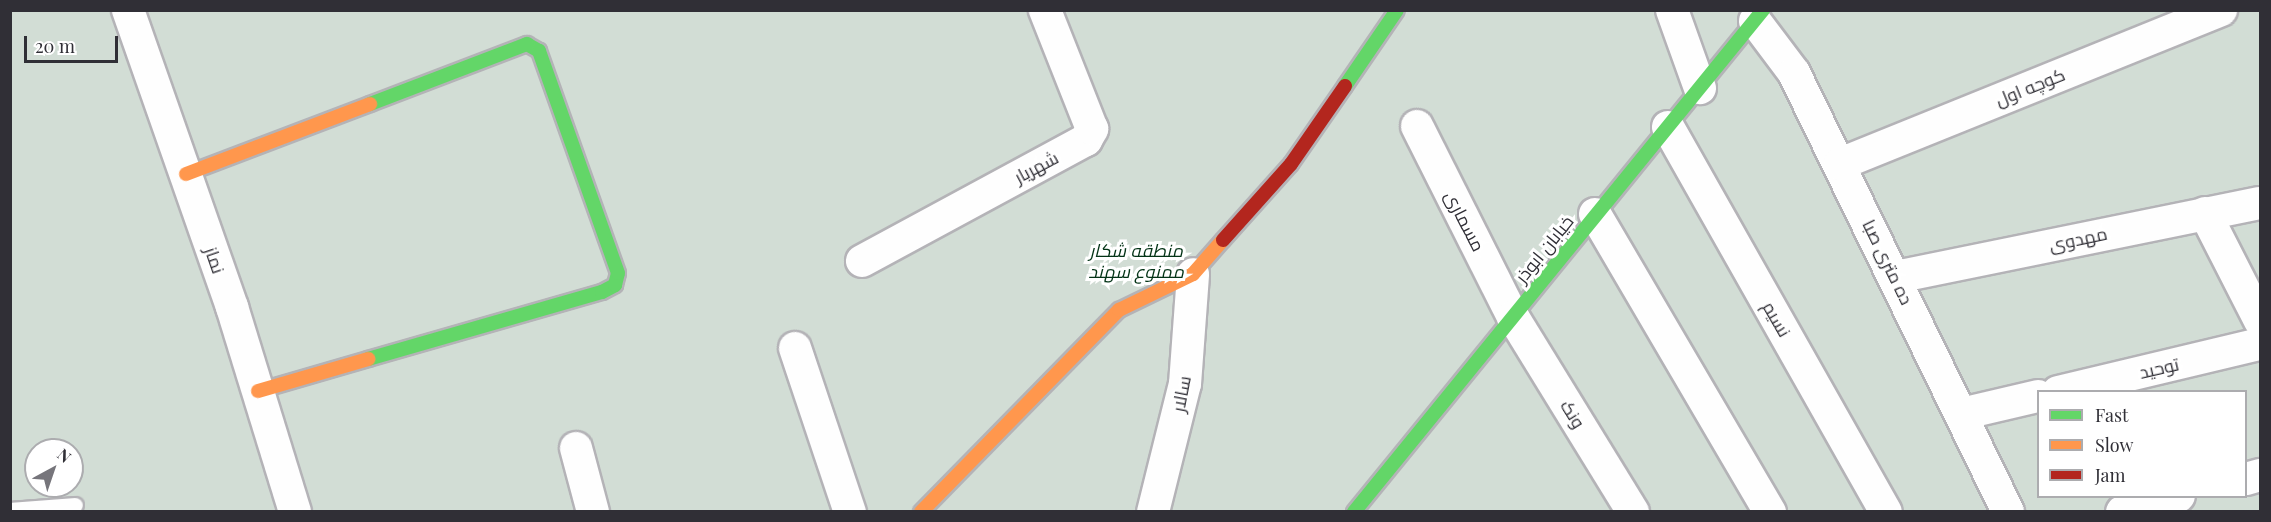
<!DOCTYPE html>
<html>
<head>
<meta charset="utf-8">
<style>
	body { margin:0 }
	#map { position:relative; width:2271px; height:522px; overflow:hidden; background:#f7f6fa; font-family:"Playfair Display",Cairo,serif }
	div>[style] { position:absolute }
	.green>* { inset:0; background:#d2ddd5 }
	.roads { filter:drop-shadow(2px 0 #b4b3b7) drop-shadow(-2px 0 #b4b3b7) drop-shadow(0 2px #b4b3b7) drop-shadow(0 -2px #b4b3b7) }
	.lane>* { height:15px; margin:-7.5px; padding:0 7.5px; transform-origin:7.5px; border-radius:7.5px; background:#fefefe }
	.street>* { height:32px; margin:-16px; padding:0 16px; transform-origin:16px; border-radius:16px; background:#fefefe }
	.fast>* { height:14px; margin:-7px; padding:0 7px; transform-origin:7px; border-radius:7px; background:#63d668 }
	.slow>* { height:14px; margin:-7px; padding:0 7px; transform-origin:7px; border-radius:7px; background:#ff974d }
	.jam>* { height:14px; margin:-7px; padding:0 7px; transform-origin:7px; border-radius:7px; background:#b3261e }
	span { translate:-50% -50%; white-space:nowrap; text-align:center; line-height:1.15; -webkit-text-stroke:6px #fff; paint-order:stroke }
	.street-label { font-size:18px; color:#302f36 }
	.park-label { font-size:18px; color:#033316; font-style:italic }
	.frame { position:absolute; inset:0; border:12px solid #302f36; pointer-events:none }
	.legend { position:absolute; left:2037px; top:390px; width:210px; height:108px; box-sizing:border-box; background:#fff; border:2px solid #acacaf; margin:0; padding:8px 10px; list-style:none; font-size:18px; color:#302f36 }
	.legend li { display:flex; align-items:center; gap:12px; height:30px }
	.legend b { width:30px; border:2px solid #acacaf }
	.north { position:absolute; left:24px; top:438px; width:60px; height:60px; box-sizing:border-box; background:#fff; border:2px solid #acacaf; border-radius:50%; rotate:40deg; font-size:16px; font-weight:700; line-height:24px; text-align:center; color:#302f36 }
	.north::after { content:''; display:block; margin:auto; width:21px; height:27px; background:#76757b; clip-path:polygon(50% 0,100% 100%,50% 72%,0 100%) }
	.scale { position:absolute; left:24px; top:36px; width:94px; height:27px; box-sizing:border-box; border:3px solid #302f36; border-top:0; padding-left:8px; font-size:18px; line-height:21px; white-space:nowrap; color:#302f36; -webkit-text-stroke:4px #fff; paint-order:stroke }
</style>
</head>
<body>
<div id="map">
	<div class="green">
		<div style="clip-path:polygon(evenodd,10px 11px,2260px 11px,2260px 511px,11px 511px,10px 11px,2038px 392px,2246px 392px,2246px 496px,2038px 496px,2038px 392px,10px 11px,36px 450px,72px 450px,72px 486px,36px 486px,36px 450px)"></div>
	</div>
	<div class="roads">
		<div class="lane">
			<div style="left:10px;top:510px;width:65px;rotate:-4.4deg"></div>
		</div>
		<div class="street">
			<div style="left:128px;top:10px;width:315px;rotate:70.7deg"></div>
			<div style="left:232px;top:307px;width:214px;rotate:72.9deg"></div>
			<div style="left:1672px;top:10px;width:83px;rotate:70.3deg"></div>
			<div style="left:1755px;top:21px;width:65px;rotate:53.1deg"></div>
			<div style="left:1794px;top:73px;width:488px;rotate:64deg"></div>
			<div style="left:1417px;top:126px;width:214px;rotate:63.3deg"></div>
			<div style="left:1513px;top:317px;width:229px;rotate:58.4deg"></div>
			<div style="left:1668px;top:127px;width:442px;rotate:60.5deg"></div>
			<div style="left:1840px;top:164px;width:411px;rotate:-22deg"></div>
			<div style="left:2205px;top:213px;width:121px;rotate:63deg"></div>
			<div style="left:1595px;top:214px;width:346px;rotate:59.6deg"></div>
			<div style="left:862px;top:261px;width:255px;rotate:-28.4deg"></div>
			<div style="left:1086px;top:140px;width:13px;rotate:-61deg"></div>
			<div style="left:1092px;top:129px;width:128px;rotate:-111.6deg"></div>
			<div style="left:1896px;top:277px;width:371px;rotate:-11.5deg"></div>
			<div style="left:795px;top:348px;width:173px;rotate:71.5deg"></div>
			<div style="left:2058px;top:392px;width:208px;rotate:-13.4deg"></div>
			<div style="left:1961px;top:414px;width:79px;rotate:-13.2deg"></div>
			<div style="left:576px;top:448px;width:66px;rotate:75.1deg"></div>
			<div style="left:2246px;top:479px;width:15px;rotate:-16deg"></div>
			<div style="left:1153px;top:512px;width:132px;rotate:-76deg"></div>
			<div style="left:1185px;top:384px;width:110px;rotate:-85.8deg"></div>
			<div style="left:2122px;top:512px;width:59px;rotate:-15.7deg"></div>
		</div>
		<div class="fast">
			<div style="left:1345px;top:86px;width:92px;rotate:-55.6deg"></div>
			<div style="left:368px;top:359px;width:243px;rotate:-16deg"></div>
			<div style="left:602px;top:292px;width:15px;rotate:-28deg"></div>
			<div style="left:615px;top:285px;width:12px;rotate:-76deg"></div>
			<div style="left:618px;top:273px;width:236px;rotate:-109.6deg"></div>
			<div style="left:539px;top:51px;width:14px;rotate:-150deg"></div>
			<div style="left:527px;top:44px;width:168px;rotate:159.1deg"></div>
			<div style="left:1354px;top:512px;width:648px;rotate:-50.83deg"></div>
		</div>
		<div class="slow">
			<div style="left:186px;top:174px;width:197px;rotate:-20.8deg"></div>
			<div style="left:258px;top:391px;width:115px;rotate:-16.2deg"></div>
			<div style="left:921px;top:512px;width:283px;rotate:-45.6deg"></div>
			<div style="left:1119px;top:310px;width:82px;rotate:-25.9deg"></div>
			<div style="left:1193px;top:274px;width:45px;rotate:-48.6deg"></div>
		</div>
		<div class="jam">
			<div style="left:1223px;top:240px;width:102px;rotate:-48.2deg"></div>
			<div style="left:1291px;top:164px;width:95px;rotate:-55.3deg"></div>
		</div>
	</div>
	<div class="street-label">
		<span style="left:2030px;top:87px;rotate:-22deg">کوچه اول</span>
		<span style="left:1036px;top:167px;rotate:-28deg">شهریار</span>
		<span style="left:1465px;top:221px;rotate:63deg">مسماری</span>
		<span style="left:2078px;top:239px;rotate:-12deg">مهدوی</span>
		<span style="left:1544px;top:249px;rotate:-51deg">خیابان ابوذر</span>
		<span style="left:215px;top:260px;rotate:71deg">نماز</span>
		<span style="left:1888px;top:262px;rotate:64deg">ده متری صبا</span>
		<span style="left:1777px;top:319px;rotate:60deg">نسیم</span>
		<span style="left:2159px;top:368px;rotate:-13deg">توحید</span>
		<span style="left:1181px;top:394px;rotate:-79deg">سالار</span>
		<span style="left:1573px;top:414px;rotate:58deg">ونک</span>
	</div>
	<div class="park-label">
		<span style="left:1136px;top:261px">منطقه شکار<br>ممنوع سهند</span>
	</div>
	<div class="frame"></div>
	<ul class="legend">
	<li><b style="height:8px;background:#63d668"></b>Fast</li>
	<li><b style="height:8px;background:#ff974d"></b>Slow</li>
	<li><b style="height:8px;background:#b3261e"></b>Jam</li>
	</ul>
	<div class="north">N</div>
	<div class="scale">20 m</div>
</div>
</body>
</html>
